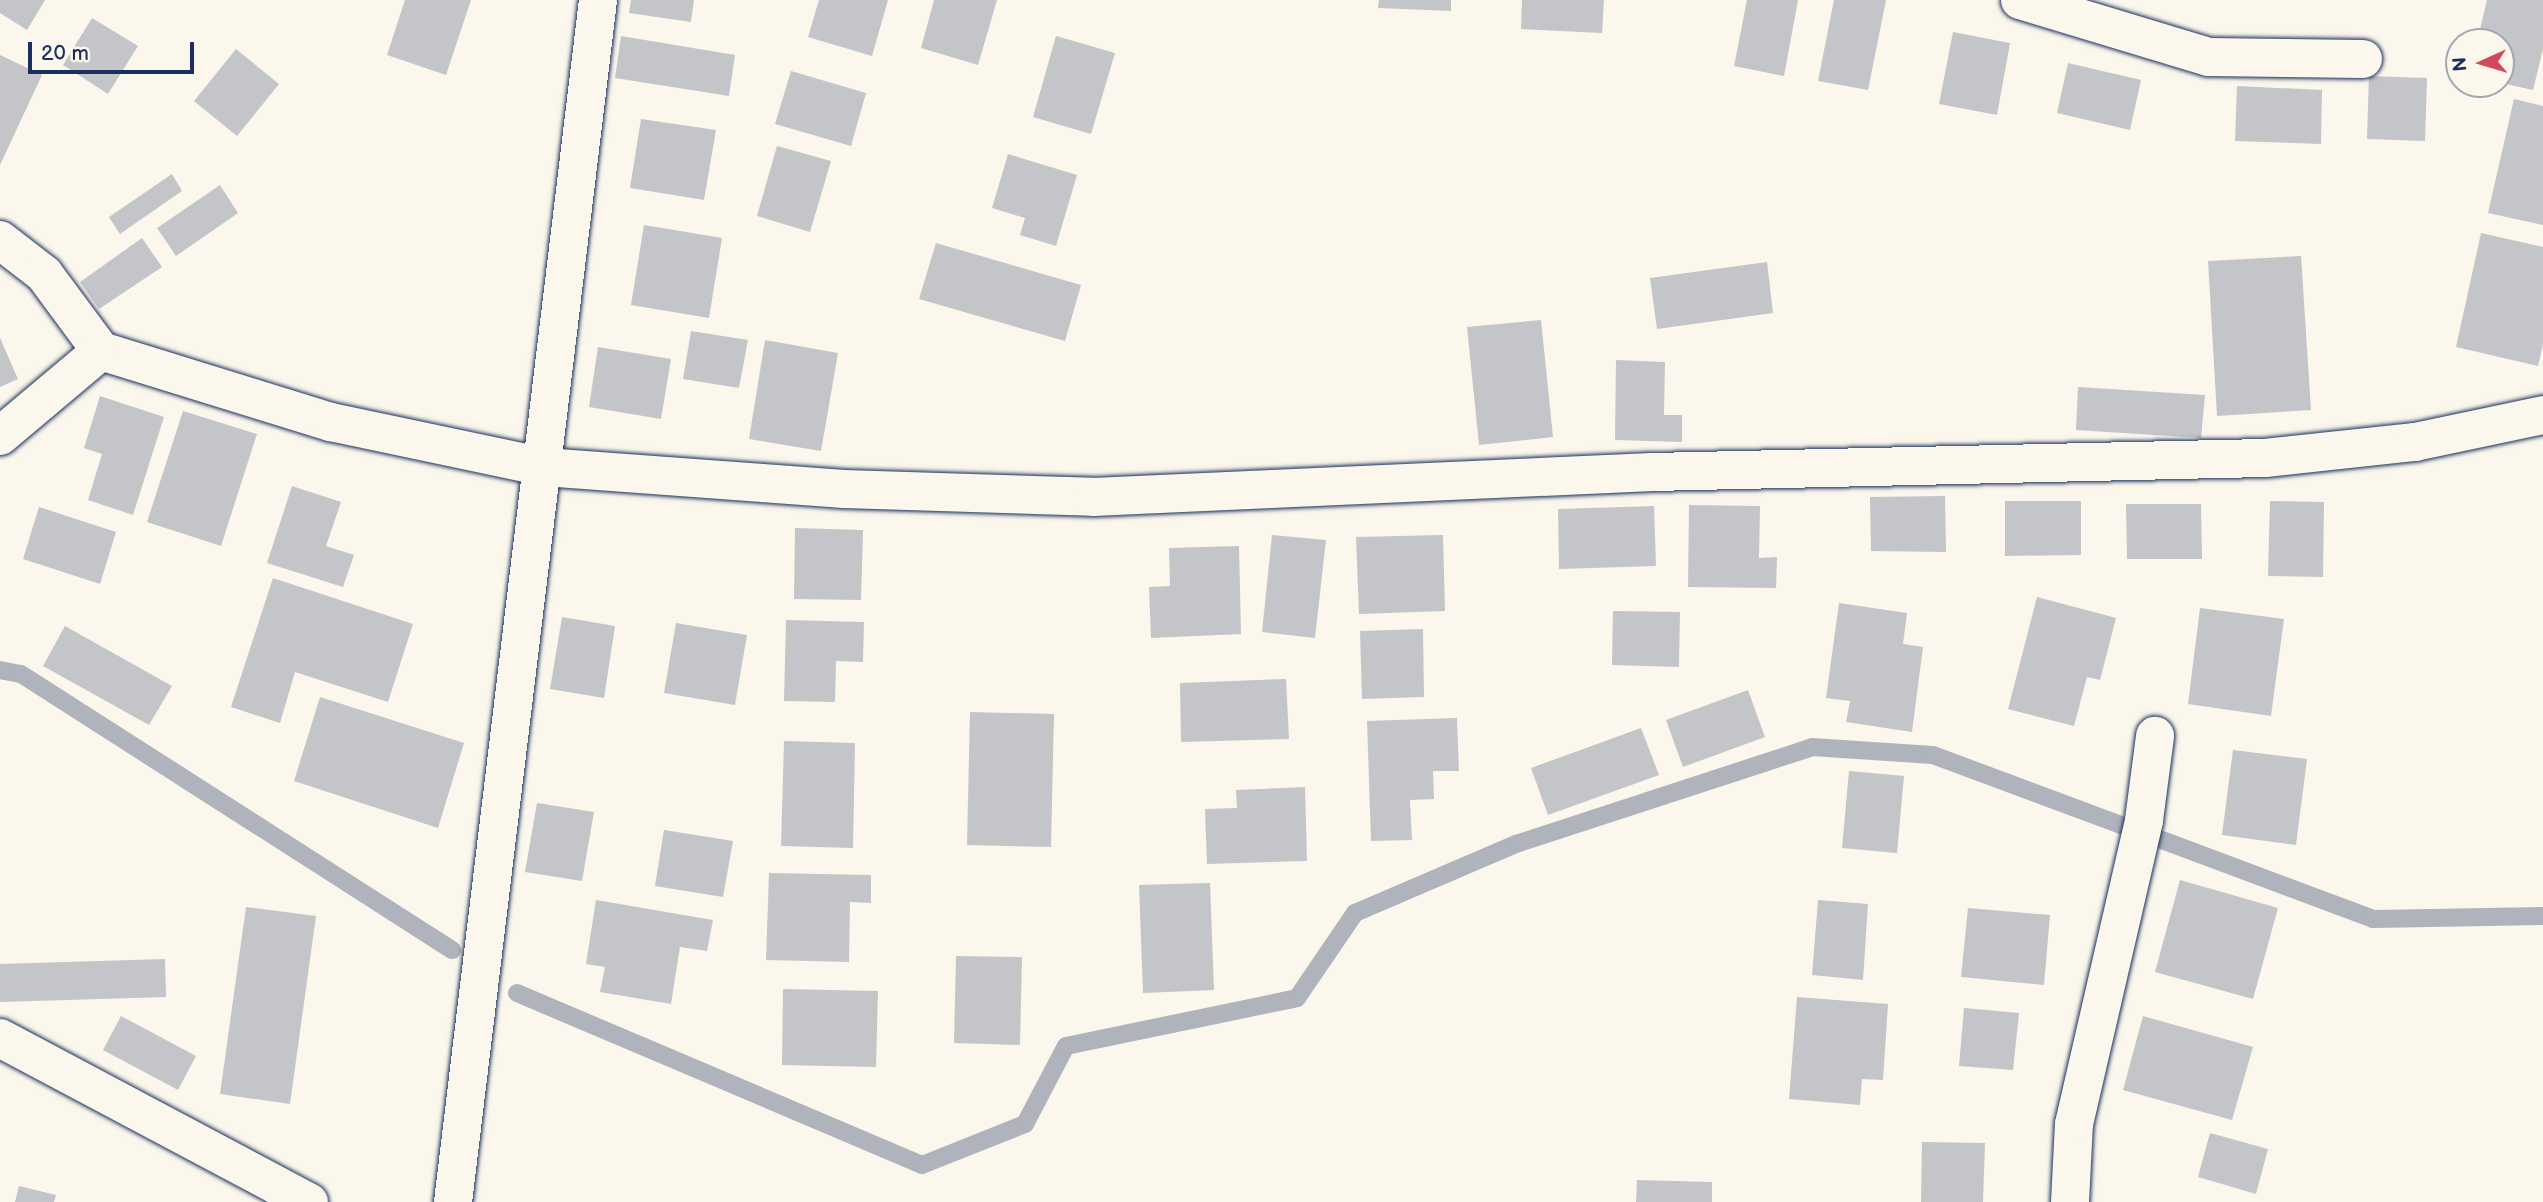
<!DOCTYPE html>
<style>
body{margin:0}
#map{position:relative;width:2543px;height:1202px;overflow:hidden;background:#fbf7ec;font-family:"Balsamiq Sans",sans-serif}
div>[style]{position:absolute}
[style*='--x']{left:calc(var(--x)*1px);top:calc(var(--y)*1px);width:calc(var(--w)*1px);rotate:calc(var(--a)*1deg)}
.stream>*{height:18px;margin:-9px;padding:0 9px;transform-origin:9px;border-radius:9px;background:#afb3bb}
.building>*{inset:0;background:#c3c5c9}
.roads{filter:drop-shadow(0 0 2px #1b2f5e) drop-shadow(0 0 2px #1b2f5e)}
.minor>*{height:38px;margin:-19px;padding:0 19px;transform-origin:19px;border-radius:19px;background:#fbf7ec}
span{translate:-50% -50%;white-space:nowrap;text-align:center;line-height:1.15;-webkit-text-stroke:7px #fbf7ec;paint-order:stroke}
.north{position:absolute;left:2445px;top:28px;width:70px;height:70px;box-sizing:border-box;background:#fbf7ec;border:2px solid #a1a7b3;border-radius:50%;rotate:266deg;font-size:19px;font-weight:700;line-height:28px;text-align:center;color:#1b2f5e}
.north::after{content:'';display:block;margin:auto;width:24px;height:32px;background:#d1495b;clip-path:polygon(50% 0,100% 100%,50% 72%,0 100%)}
.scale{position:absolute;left:28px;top:42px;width:166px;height:32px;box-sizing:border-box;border:4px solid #1b2f5e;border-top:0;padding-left:9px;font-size:21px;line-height:24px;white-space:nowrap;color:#1b2f5e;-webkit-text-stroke:5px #fbf7ec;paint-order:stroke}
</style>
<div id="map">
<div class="stream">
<i style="--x:0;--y:670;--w:21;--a:11"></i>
<i style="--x:21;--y:674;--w:512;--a:32.63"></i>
<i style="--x:2162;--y:840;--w:225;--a:20.5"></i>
<i style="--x:2373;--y:919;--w:170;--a:-1"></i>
<i style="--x:517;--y:993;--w:440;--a:23"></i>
<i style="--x:922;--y:1165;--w:111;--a:-21.7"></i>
<i style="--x:1025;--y:1124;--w:88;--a:-62.3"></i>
<i style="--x:1066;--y:1046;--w:236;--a:-11.7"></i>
<i style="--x:1297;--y:998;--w:103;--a:-55.7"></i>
<i style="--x:1355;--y:913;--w:175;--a:-23.2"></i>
<i style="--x:1516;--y:844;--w:311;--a:-18.1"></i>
<i style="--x:1812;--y:747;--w:121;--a:3.8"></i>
<i style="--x:1933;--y:755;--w:201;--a:20.4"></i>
</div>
<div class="building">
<i style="clip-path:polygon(0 0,45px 0,27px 30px,0 13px)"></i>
<i style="clip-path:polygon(405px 0,471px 0,446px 75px,387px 55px)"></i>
<i style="clip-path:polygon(631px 0,694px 0,691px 22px,629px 13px)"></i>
<i style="clip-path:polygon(819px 0,888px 0,872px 56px,808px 37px)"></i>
<i style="clip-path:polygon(934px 0,997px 0,978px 65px,921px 48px)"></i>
<i style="clip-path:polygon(1379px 0,1451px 0,1451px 11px,1378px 8px)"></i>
<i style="clip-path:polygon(1522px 0,1604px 0,1602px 33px,1521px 29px)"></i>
<i style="clip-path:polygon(1747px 0,1798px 0,1784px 76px,1734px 66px)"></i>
<i style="clip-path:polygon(1834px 0,1886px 0,1868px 90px,1818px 81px)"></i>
<i style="clip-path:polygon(2487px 0,2543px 0,2543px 49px,2533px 90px,2501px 83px,2501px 42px,2477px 42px)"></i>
<i style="clip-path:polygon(92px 18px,138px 46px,108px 94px,63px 65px)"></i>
<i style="clip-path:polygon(1953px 32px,2010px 43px,1997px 115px,1939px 104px)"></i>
<i style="clip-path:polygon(621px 36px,735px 55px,729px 96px,615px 78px)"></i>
<i style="clip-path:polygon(1056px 36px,1115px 53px,1091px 134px,1033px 117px)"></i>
<i style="clip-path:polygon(236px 49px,279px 84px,237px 136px,194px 101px)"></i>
<i style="clip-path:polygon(0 55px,42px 75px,0 165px)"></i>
<i style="clip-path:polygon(2068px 63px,2141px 80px,2130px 130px,2057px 113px)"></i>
<i style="clip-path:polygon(791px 71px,866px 93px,851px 146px,775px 124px)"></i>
<i style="clip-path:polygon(2369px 76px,2427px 78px,2425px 141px,2367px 139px)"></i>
<i style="clip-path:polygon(2237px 86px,2322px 90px,2321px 144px,2235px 141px)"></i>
<i style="clip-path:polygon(2514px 99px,2543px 106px,2543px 225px,2488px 213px)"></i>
<i style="clip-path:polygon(641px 119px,716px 130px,704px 200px,630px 188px)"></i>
<i style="clip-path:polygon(777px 146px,831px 161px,810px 232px,757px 216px)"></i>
<i style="clip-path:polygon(1008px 154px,1077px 175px,1056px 246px,1020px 235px,1025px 218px,992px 208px)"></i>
<i style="clip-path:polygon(172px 174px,182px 191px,120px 234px,109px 217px)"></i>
<i style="clip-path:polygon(220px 185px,238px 213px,176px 256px,157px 228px)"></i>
<i style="clip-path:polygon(644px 225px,722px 238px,709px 318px,631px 305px)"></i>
<i style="clip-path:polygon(2481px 233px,2543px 247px,2543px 344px,2538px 366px,2456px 347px)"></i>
<i style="clip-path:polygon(142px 238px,162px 267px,99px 309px,80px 282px)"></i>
<i style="clip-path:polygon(936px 243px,1081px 285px,1065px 341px,919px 299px)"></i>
<i style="clip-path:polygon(2301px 256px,2311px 410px,2217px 416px,2208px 261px)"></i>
<i style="clip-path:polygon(1767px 262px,1773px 313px,1657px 329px,1650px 278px)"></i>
<i style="clip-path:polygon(1541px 320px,1553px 437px,1479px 445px,1467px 327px)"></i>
<i style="clip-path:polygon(691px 331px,748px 340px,739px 388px,683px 379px)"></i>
<i style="clip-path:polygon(0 338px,18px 379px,0 387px)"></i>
<i style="clip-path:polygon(765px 340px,838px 353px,821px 451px,749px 439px)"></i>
<i style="clip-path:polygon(598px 347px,671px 359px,661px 419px,589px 407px)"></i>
<i style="clip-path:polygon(1616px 360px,1665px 362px,1664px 415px,1682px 415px,1682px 442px,1615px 440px)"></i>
<i style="clip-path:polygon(2078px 387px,2205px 395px,2201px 438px,2076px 430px)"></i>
<i style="clip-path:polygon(100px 396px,164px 417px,133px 515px,88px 500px,102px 454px,84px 448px)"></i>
<i style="clip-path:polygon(183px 411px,257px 434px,221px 546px,147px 522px)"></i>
<i style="clip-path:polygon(292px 486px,341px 502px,326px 546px,354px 555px,343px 587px,267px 563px)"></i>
<i style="clip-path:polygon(1945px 496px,1946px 552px,1871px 551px,1870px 497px)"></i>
<i style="clip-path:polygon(2005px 501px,2081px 501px,2081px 555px,2005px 556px)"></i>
<i style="clip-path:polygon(2270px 501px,2324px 502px,2323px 577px,2268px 576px)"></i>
<i style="clip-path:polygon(2126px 504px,2201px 504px,2202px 559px,2127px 559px)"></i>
<i style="clip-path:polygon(1689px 505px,1760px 506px,1759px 558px,1777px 557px,1776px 588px,1688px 587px)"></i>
<i style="clip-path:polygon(1654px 506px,1656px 566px,1559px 569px,1558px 509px)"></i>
<i style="clip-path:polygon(39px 507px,116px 532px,100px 584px,23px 559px)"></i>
<i style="clip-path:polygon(795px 528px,863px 530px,861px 600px,794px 599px)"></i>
<i style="clip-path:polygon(1272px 535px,1326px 540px,1315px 638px,1262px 632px)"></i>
<i style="clip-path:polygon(1443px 535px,1445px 611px,1359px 614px,1356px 537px)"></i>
<i style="clip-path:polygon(1239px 546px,1241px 634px,1151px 638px,1149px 587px,1170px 586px,1169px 548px)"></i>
<i style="clip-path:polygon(273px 578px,413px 624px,388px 702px,295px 672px,280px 723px,231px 707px)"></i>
<i style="clip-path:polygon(2037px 597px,2116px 618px,2100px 680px,2087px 677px,2074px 726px,2008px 709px)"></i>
<i style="clip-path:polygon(1839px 603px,1907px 613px,1903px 644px,1923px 647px,1912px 732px,1846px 722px,1850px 701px,1826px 698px)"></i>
<i style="clip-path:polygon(2200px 608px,2284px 619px,2271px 716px,2188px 704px)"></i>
<i style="clip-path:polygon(1613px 611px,1680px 612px,1679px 667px,1612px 665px)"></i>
<i style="clip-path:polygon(562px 617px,615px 626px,604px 698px,550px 689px)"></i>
<i style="clip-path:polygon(786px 620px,864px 622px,863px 662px,836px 661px,835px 702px,784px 701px)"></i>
<i style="clip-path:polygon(676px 623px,747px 635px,735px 705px,664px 693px)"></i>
<i style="clip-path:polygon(65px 626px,172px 686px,149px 725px,43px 666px)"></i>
<i style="clip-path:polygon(1423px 629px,1424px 697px,1362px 699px,1360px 631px)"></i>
<i style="clip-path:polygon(1286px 679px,1289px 739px,1181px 742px,1180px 683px)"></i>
<i style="clip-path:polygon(1748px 690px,1765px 737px,1683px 767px,1666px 720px)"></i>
<i style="clip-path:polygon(320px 697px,464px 743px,438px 828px,294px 781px)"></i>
<i style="clip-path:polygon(970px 712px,1054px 714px,1051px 847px,967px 845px)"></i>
<i style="clip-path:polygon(1457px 718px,1459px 771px,1433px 771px,1434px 799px,1410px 800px,1412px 840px,1371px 841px,1367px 721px)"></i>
<i style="clip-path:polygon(1641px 728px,1659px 775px,1548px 815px,1531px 768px)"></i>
<i style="clip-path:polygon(784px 741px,855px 743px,853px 848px,781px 846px)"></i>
<i style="clip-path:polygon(2233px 750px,2307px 759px,2296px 845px,2222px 835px)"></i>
<i style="clip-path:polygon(1849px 771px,1904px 776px,1897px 853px,1842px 848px)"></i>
<i style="clip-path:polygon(1305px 787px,1307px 861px,1207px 864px,1205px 809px,1237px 808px,1236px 790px)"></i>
<i style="clip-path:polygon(537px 803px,594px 812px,582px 881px,525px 872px)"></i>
<i style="clip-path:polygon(664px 830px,733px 841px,723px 897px,655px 886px)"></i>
<i style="clip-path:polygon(769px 873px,871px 875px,871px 903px,850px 902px,849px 962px,766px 960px)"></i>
<i style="clip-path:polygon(2180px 880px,2278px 908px,2253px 999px,2155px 972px)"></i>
<i style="clip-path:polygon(1210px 883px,1214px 990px,1143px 993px,1139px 885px)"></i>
<i style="clip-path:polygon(596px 900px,713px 920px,707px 951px,680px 947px,671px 1004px,600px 992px,605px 967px,586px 964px)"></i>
<i style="clip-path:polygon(1818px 900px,1868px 904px,1863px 980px,1812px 975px)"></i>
<i style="clip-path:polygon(246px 907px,316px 916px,290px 1104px,220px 1094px)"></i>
<i style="clip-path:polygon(1968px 908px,2050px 915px,2044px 985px,1961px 977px)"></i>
<i style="clip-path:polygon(956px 956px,1022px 957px,1020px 1045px,954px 1043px)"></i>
<i style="clip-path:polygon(165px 959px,166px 997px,0 1002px,0 964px)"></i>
<i style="clip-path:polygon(783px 989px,878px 991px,876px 1067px,782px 1065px)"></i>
<i style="clip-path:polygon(1797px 997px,1888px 1004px,1883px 1080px,1862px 1079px,1860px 1105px,1789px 1099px)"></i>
<i style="clip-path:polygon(1964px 1008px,2019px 1013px,2013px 1070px,1959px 1066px)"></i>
<i style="clip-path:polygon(121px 1016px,196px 1056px,178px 1090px,103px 1050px)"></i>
<i style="clip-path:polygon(2143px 1016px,2253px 1047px,2232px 1120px,2123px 1090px)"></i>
<i style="clip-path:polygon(2210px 1133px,2268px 1149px,2256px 1194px,2198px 1177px)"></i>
<i style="clip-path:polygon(1922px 1142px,1985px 1143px,1983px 1202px,1921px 1202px)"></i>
<i style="clip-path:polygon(1637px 1180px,1712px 1182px,1712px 1202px,1636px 1202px)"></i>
<i style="clip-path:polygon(19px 1186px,56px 1195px,54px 1202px,15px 1202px)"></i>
</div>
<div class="roads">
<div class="minor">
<i style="--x:2020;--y:0;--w:197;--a:16.8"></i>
<i style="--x:2209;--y:57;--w:154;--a:0.7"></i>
<i style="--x:0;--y:240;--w:56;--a:37.7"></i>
<i style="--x:44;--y:274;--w:96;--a:53.5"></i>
<i style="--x:101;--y:351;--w:241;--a:17.2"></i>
<i style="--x:331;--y:422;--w:218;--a:11.9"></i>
<i style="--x:544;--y:467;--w:301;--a:4.2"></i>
<i style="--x:844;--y:489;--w:249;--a:1.8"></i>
<i style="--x:1093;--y:497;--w:560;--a:-2.56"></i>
<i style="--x:1652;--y:472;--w:613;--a:-1.31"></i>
<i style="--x:2265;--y:458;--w:151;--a:-6.1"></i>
<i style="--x:2415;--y:442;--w:131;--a:-11.9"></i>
<i style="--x:0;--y:436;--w:132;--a:-40.1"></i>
<i style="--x:0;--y:1038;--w:350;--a:28"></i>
<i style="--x:453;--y:1202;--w:1211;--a:-83.12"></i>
<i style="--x:2070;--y:1202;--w:78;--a:-87.1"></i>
<i style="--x:2074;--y:1124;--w:312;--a:-77"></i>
<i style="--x:2144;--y:820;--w:85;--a:-82.5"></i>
</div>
</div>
<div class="north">N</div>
<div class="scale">20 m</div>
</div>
